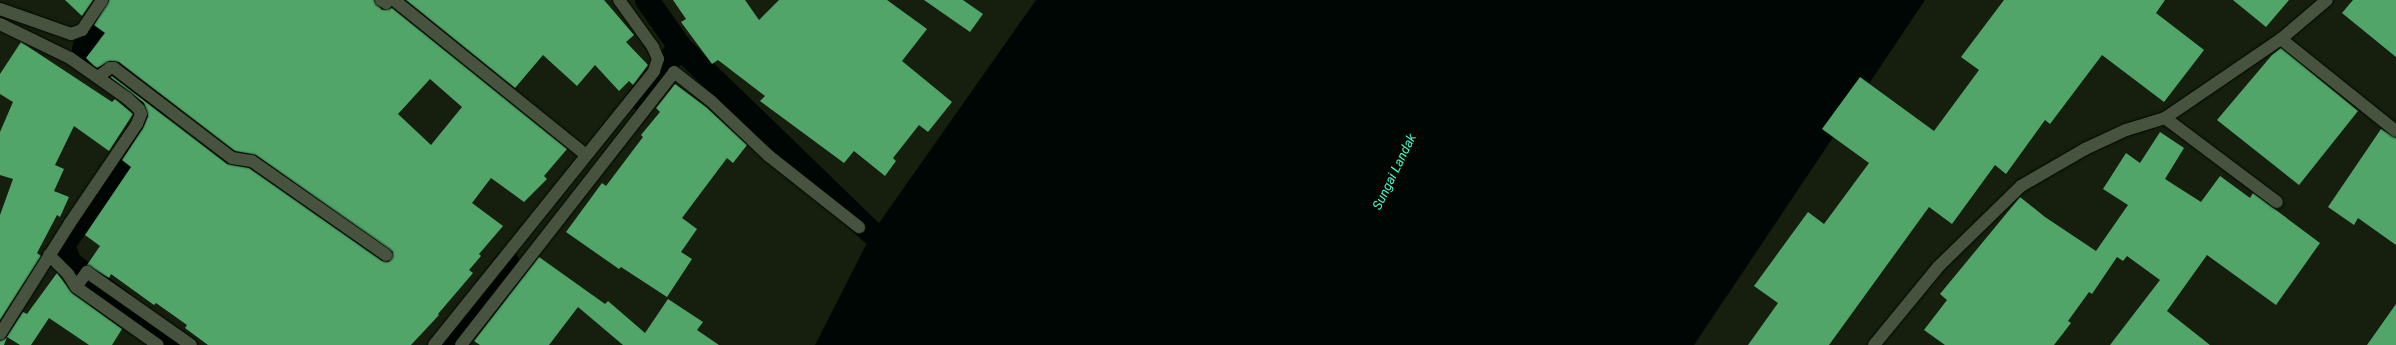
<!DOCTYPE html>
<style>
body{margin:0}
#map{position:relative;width:2396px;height:345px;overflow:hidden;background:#161f0d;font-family:Roboto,sans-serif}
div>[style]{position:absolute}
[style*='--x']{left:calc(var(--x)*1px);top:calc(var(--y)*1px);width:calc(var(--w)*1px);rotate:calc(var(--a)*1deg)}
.water>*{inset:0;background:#000603}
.canal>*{height:24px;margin:-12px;padding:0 12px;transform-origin:12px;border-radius:12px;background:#000603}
.building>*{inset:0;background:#51a569}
.roads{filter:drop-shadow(0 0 1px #030900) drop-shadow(0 0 1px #030900)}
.minor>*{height:12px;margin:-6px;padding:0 6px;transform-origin:6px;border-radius:6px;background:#48533f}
span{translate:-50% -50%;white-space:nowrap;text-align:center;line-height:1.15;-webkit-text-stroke:4px #050803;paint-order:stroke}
.water-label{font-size:13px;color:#4cf8cb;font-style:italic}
</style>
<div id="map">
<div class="water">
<i style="clip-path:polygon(1036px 0,1925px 0,1694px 345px,815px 345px,872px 233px)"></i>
</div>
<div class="canal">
<i style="--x:113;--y:0;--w:42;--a:126.3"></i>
<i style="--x:88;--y:34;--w:16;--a:104"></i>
<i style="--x:84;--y:50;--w:94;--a:39.4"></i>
<i style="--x:157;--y:110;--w:165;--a:124.8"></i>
<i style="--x:63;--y:245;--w:19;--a:69"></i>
<i style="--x:70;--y:263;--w:135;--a:37.5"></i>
<i style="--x:647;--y:0;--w:57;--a:54.9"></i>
<i style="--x:680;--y:47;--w:267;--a:44.1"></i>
<i style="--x:639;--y:98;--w:65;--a:-51.2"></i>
<i style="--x:445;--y:345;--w:104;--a:-53.2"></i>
</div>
<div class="building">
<i style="clip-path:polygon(65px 0,93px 0,82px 16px)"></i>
<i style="clip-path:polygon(evenodd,109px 0,374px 0,382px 10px,392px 8px,567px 149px,544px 176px,547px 179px,524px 202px,491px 178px,472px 203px,503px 226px,479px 254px,481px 256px,469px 270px,473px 273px,438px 314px,439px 315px,411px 345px,208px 345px,185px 328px,187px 325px,156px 303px,154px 305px,111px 274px,109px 278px,87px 265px,100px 246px,85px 235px,131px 167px,122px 160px,143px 128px,148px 116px,144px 103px,110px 77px,112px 76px,227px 164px,249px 168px,382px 261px,389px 262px,393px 252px,256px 155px,235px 151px,119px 62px,110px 61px,97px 68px,94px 66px,86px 58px,105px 33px,94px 25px,109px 0,430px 79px,462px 107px,431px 145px,398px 114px,430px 79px)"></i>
<i style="clip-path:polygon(406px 0,604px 0,634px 35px,626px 42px,648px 65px,633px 85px,629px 81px,619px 91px,595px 65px,577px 86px,543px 55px,515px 88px)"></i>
<i style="clip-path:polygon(673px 0,745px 0,759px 20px,779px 0,887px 0,927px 29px,902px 61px,952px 102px,928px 132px,919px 125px,893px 158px,896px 161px,885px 176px,854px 151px,844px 163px,760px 101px,765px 96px,718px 60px,712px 64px,681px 22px,686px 19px)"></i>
<i style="clip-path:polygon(924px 0,963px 0,983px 14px,970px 32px)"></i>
<i style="clip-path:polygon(2004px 0,2165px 0,2156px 13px,2204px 50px,2164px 102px,2102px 55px,2050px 124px,2045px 120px,2006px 174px,1995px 165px,1952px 224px,1929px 207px,1829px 345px,1748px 345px,1778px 303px,1754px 286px,1808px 212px,1824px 224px,1869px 163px,1822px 129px,1860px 77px,1934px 131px,1979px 70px,1961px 57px)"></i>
<i style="clip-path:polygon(2233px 0,2289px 0,2266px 27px)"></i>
<i style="clip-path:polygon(2353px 0,2396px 0,2396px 57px,2342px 13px)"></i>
<i style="clip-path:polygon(21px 42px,112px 102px,115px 99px,133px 114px,109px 151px,74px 126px,55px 165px,64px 169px,54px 191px,69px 197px,60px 217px,57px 215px,37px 253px,41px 256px,0 320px,0 215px,13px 179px,0 175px,0 132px,13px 102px,0 94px,0 74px)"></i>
<i style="clip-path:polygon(2281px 48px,2358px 111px,2299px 185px,2217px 120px,2272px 55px)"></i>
<i style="clip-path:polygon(675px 84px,706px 107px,747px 145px,733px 163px,727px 158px,682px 218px,697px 229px,681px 252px,692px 259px,667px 297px,621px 267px,619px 269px,566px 232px,602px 183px,606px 186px,643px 137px,641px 135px,660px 112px,656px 108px)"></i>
<i style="clip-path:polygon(2381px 129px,2396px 138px,2396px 245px,2358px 218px,2354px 225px,2328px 207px)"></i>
<i style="clip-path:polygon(2160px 132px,2184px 148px,2165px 179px,2201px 202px,2220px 176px,2250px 198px,2253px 193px,2320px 243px,2276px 305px,2207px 255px,2167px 311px,2210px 345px,2110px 345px,2160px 280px,2127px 256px,2123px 261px,2117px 257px,2092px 294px,2089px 292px,2068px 321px,2071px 323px,2054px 345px,1945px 345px,1924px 330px,1947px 300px,1940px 294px,2020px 197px,2045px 217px,2096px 251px,2128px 205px,2103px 189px,2126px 153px,2140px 163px)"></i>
<i style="clip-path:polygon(539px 257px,605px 304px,608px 301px,645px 333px,668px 299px,703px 322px,697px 330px,719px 345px,623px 345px,578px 307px,549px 345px,480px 345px,474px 341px)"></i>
<i style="clip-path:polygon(57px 273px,72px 293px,122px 329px,112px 345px,89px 345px,49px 318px,31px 345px,20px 345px,7px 337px,4px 345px,0 345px,0 341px,6px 338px,23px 312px,27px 314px)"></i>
<i style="clip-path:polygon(2396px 304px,2396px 345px,2367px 345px)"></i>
</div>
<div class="roads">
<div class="minor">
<i style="--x:381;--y:0;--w:6;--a:31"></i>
<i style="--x:386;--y:3;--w:4;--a:-56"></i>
<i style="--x:394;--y:0;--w:247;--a:38.9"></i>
<i style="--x:0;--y:9;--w:75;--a:19.4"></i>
<i style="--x:71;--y:34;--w:12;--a:-20"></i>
<i style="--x:82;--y:30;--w:36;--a:-56"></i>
<i style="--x:0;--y:24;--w:78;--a:25.9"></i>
<i style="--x:70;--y:58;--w:70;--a:35.1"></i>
<i style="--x:127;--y:98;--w:16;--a:43"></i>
<i style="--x:139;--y:109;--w:5;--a:68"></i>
<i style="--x:141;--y:114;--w:11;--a:112"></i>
<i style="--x:137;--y:124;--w:120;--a:124.1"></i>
<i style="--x:70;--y:223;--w:131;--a:122.2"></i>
<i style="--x:2281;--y:39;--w:147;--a:38.7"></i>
<i style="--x:98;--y:77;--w:15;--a:-37"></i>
<i style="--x:110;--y:68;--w:4;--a:0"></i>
<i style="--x:114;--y:68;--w:148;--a:37.3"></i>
<i style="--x:232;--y:158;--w:20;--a:9"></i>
<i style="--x:252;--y:161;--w:164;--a:35"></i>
<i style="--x:2165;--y:118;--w:140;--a:36.9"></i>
<i style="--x:49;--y:255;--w:27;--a:45"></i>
<i style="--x:68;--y:274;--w:15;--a:58"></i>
<i style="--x:76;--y:287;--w:100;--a:35.3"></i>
<i style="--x:76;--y:287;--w:19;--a:-54"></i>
<i style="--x:87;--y:272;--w:127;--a:35.1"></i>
<i style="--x:434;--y:345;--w:351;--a:-51.2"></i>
<i style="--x:654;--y:71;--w:13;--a:-72"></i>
<i style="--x:658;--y:59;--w:13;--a:-113"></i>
<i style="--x:653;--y:47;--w:58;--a:-125.9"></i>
<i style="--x:461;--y:345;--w:346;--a:-52"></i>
<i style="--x:674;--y:72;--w:47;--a:38.1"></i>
<i style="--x:711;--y:101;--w:80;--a:43.5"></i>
<i style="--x:769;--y:156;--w:115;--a:38.3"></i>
<i style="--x:1874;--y:345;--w:101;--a:-50.6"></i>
<i style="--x:1938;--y:267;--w:116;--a:-44.3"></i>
<i style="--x:2021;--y:186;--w:74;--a:-30"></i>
<i style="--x:2085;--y:149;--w:45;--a:-24.9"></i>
<i style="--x:2126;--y:130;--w:41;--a:-17.1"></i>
<i style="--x:2165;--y:118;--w:140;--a:-34.3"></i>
<i style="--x:2281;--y:39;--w:60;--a:-40.3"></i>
</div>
</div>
<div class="water-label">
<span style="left:1395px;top:172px;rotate:-64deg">Sungai Landak</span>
</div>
</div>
